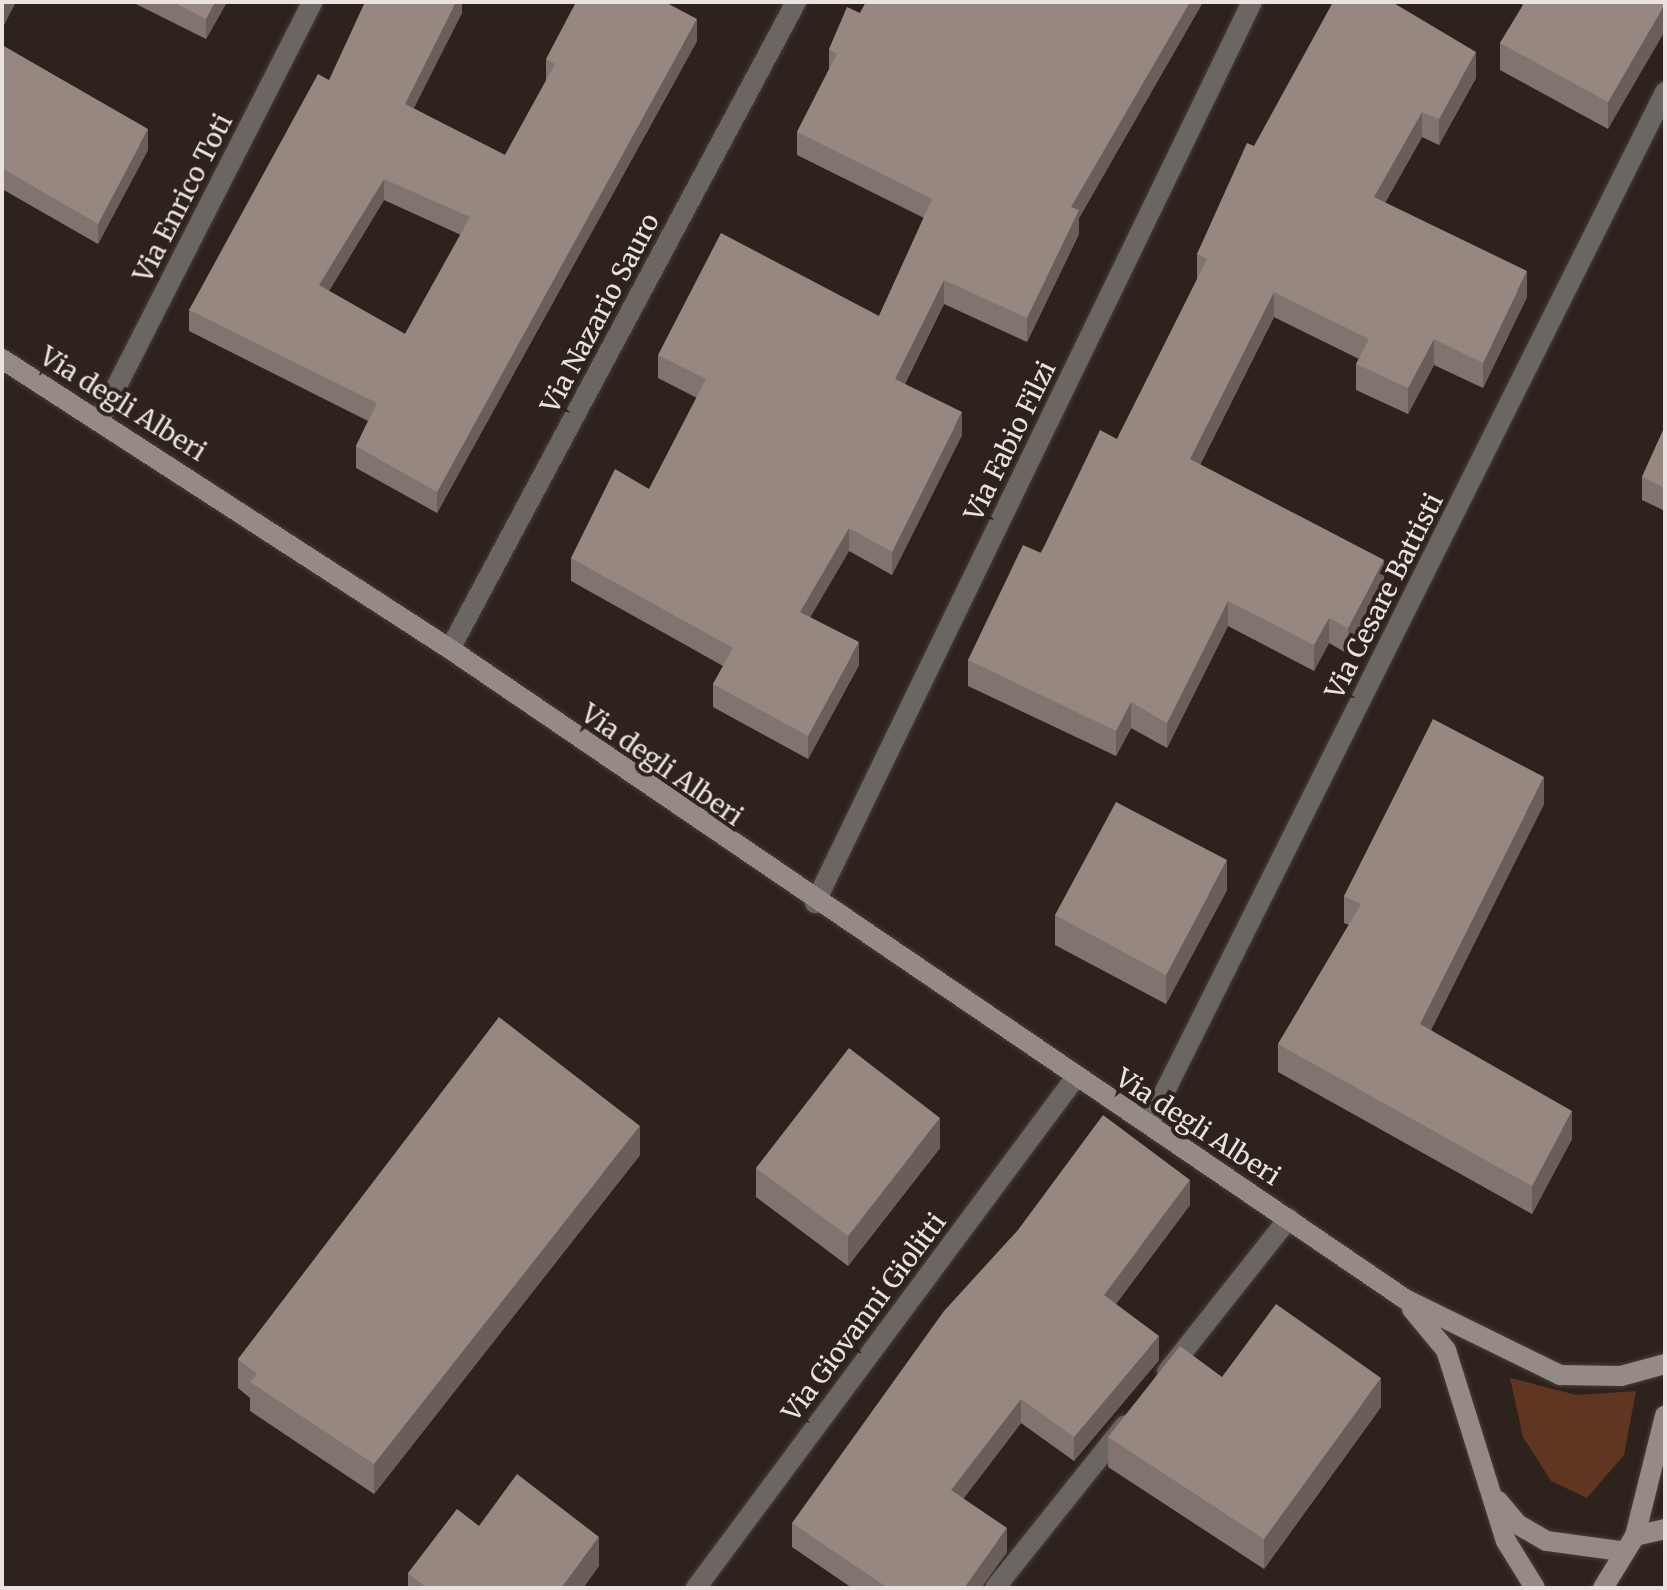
<!DOCTYPE html>
<style>
body{margin:0}
#map{position:relative;width:1667px;height:1590px;overflow:hidden;background:#2e221d;font-family:Merriweather,serif}
div>[style]{position:absolute}
[style*='--x']{left:calc(var(--x)*1px);top:calc(var(--y)*1px);width:calc(var(--w)*1px);rotate:calc(var(--a)*1deg)}
.green>*{inset:0;background:#603522}
.roads{filter:drop-shadow(0 0 2px #483d38) drop-shadow(0 0 2px #483d38)}
.street>*{height:20px;margin:-10px;padding:0 10px;transform-origin:10px;border-radius:10px;background:#6c6663}
.secondary>*{height:20px;margin:-10px;padding:0 10px;transform-origin:10px;border-radius:10px;background:#958a86}
.wall>*{inset:0;background:#81746e}
.shaded-wall>*{inset:0;background:#695e5a}
.building>*{inset:0;background:#968780}
span{translate:-50% -50%;white-space:nowrap;text-align:center;line-height:1.15;-webkit-text-stroke:8px #2e221d;paint-order:stroke}
.street-label{font-size:26px;color:#eae2de}
.frame{position:absolute;inset:0;border:4px solid #eae2de;pointer-events:none}
</style>
<div id="map">
<div class="green">
<i style="clip-path:polygon(1510px 1378px,1577px 1395px,1636px 1391px,1624px 1455px,1587px 1498px,1551px 1481px,1523px 1437px)"></i>
</div>
<div class="roads">
<div class="street">
<i style="--x:101;--y:417;--w:466;--a:-63"></i>
<i style="--x:450;--y:649;--w:734;--a:-61.86"></i>
<i style="--x:815;--y:903;--w:1001;--a:-64.13"></i>
<i style="--x:1149;--y:1123;--w:1153;--a:-63.41"></i>
<i style="--x:1167;--y:1372;--w:196;--a:-51.6"></i>
<i style="--x:696;--y:1588;--w:635;--a:-53.38"></i>
<i style="--x:995;--y:1588;--w:208;--a:-51.4"></i>
</div>
<div class="secondary">
<i style="--x:2;--y:359;--w:534;--a:32.92"></i>
<i style="--x:450;--y:649;--w:1155;--a:34.24"></i>
<i style="--x:1405;--y:1299;--w:173;--a:26.1"></i>
<i style="--x:1560;--y:1375;--w:61;--a:0.9"></i>
<i style="--x:1621;--y:1376;--w:46;--a:-15.3"></i>
<i style="--x:1412;--y:1309;--w:53;--a:50.3"></i>
<i style="--x:1446;--y:1350;--w:200;--a:72.6"></i>
<i style="--x:1506;--y:1541;--w:55;--a:58.3"></i>
<i style="--x:1498;--y:1501;--w:30;--a:50"></i>
<i style="--x:1517;--y:1524;--w:34;--a:30"></i>
<i style="--x:1547;--y:1541;--w:74;--a:7.8"></i>
<i style="--x:1635;--y:1536;--w:124;--a:-76"></i>
<i style="--x:1603;--y:1588;--w:61;--a:-58.4"></i>
<i style="--x:1635;--y:1536;--w:31;--a:-13"></i>
</div>
</div>
<div class="wall">
<i style="clip-path:polygon(132px 2px,227px 2px,206px 39px)"></i>
<i style="clip-path:polygon(evenodd,462px 2px,462px 13px,413px 108px,505px 155px,546px 81px,546px 59px,697px 41px,437px 513px,356px 468px,356px 446px,368px 421px,189px 331px,189px 310px,329px 80px,462px 2px,384px 200px,461px 235px,405px 334px,329px 291px,384px 200px)"></i>
<i style="clip-path:polygon(866px 2px,1203px 2px,1079px 218px,1079px 234px,1027px 342px,944px 304px,905px 384px,962px 435px,892px 575px,849px 551px,810px 617px,859px 665px,808px 759px,713px 707px,713px 684px,723px 666px,571px 581px,571px 558px,649px 489px,697px 398px,658px 378px,658px 355px,879px 316px,924px 218px,797px 155px,797px 132px,829px 69px,829px 49px,860px 13px)"></i>
<i style="clip-path:polygon(1518px 2px,1665px 2px,1608px 129px,1500px 70px,1500px 43px,1523px 5px)"></i>
<i style="clip-path:polygon(2px 45px,148px 150px,98px 244px,2px 189px)"></i>
<i style="clip-path:polygon(1476px 78px,1439px 145px,1422px 137px,1385px 203px,1527px 297px,1483px 388px,1434px 365px,1408px 414px,1356px 390px,1356px 364px,1359px 359px,1274px 317px,1200px 465px,1384px 585px,1348px 654px,1329px 643px,1314px 671px,1228px 626px,1167px 748px,1131px 728px,1116px 756px,968px 686px,968px 660px,1117px 439px,1197px 280px,1197px 254px,1254px 146px)"></i>
<i style="clip-path:polygon(1665px 426px,1665px 511px,1642px 500px,1642px 477px)"></i>
<i style="clip-path:polygon(1544px 804px,1431px 1030px,1572px 1139px,1532px 1214px,1278px 1072px,1278px 1044px,1349px 925px,1344px 923px,1344px 896px)"></i>
<i style="clip-path:polygon(1227px 890px,1166px 1004px,1055px 945px,1055px 915px)"></i>
<i style="clip-path:polygon(940px 1148px,848px 1266px,756px 1197px,756px 1168px)"></i>
<i style="clip-path:polygon(640px 1155px,374px 1494px,250px 1411px,250px 1398px,238px 1388px,238px 1359px)"></i>
<i style="clip-path:polygon(1190px 1205px,1116px 1304px,1159px 1360px,1074px 1461px,1021px 1423px,963px 1499px,1007px 1552px,981px 1588px,852px 1588px,792px 1547px,792px 1523px)"></i>
<i style="clip-path:polygon(1222px 1377px,1381px 1407px,1264px 1569px,1108px 1467px,1108px 1437px)"></i>
<i style="clip-path:polygon(479px 1526px,599px 1566px,583px 1588px,408px 1588px,408px 1573px)"></i>
</div>
<div class="shaded-wall">
<i style="clip-path:polygon(5px 2px,16px 2px,2px 29px,2px 9px)"></i>
<i style="clip-path:polygon(215px 2px,227px 2px,206px 39px,206px 19px)"></i>
<i style="clip-path:polygon(456px 2px,462px 2px,462px 13px,405px 126px,405px 104px)"></i>
<i style="clip-path:polygon(1190px 2px,1203px 2px,1079px 218px,1079px 234px,1027px 342px,1027px 318px,1071px 207px)"></i>
<i style="clip-path:polygon(1665px 4px,1665px 31px,1608px 129px,1608px 102px)"></i>
<i style="clip-path:polygon(697px 19px,697px 41px,437px 513px,437px 492px)"></i>
<i style="clip-path:polygon(1476px 52px,1476px 78px,1439px 145px,1439px 119px)"></i>
<i style="clip-path:polygon(1422px 112px,1422px 137px,1374px 222px,1374px 197px)"></i>
<i style="clip-path:polygon(148px 129px,148px 150px,98px 244px,98px 224px)"></i>
<i style="clip-path:polygon(384px 179px,384px 200px,319px 307px,319px 285px)"></i>
<i style="clip-path:polygon(1527px 271px,1527px 297px,1483px 388px,1483px 363px)"></i>
<i style="clip-path:polygon(944px 280px,944px 304px,895px 403px,895px 379px)"></i>
<i style="clip-path:polygon(1274px 292px,1274px 317px,1190px 485px,1190px 459px)"></i>
<i style="clip-path:polygon(1434px 339px,1434px 365px,1408px 414px,1408px 388px)"></i>
<i style="clip-path:polygon(962px 412px,962px 435px,892px 575px,892px 552px)"></i>
<i style="clip-path:polygon(849px 528px,849px 551px,800px 635px,800px 612px)"></i>
<i style="clip-path:polygon(1384px 560px,1384px 585px,1348px 654px,1348px 628px)"></i>
<i style="clip-path:polygon(1228px 601px,1228px 626px,1167px 748px,1167px 723px)"></i>
<i style="clip-path:polygon(1329px 618px,1329px 643px,1314px 671px,1314px 645px)"></i>
<i style="clip-path:polygon(859px 642px,859px 665px,808px 759px,808px 736px)"></i>
<i style="clip-path:polygon(1131px 702px,1131px 728px,1116px 756px,1116px 731px)"></i>
<i style="clip-path:polygon(1544px 777px,1544px 804px,1420px 1051px,1420px 1024px)"></i>
<i style="clip-path:polygon(1227px 860px,1227px 890px,1166px 1004px,1166px 975px)"></i>
<i style="clip-path:polygon(1572px 1111px,1572px 1139px,1532px 1214px,1532px 1186px)"></i>
<i style="clip-path:polygon(940px 1118px,940px 1148px,848px 1266px,848px 1236px)"></i>
<i style="clip-path:polygon(640px 1126px,640px 1155px,374px 1494px,374px 1464px)"></i>
<i style="clip-path:polygon(1190px 1180px,1190px 1205px,1104px 1319px,1104px 1295px)"></i>
<i style="clip-path:polygon(1159px 1336px,1159px 1360px,1074px 1461px,1074px 1437px)"></i>
<i style="clip-path:polygon(1381px 1378px,1381px 1407px,1264px 1569px,1264px 1539px)"></i>
<i style="clip-path:polygon(1021px 1399px,1021px 1423px,951px 1515px,951px 1490px)"></i>
<i style="clip-path:polygon(1007px 1528px,1007px 1552px,981px 1588px,964px 1588px)"></i>
<i style="clip-path:polygon(599px 1537px,599px 1566px,583px 1588px,561px 1588px)"></i>
</div>
<div class="building">
<i style="clip-path:polygon(173px 2px,215px 2px,206px 19px)"></i>
<i style="clip-path:polygon(evenodd,365px 2px,456px 2px,405px 104px,505px 155px,555px 64px,546px 59px,576px 2px,665px 2px,697px 19px,437px 492px,356px 446px,377px 403px,189px 310px,318px 74px,329px 80px,365px 2px,384px 179px,470px 217px,405px 334px,319px 285px,384px 179px)"></i>
<i style="clip-path:polygon(866px 2px,1190px 2px,1071px 207px,1079px 210px,1027px 318px,944px 280px,895px 379px,962px 412px,892px 552px,849px 528px,800px 612px,859px 642px,808px 736px,713px 684px,733px 648px,571px 558px,615px 469px,649px 489px,706px 379px,658px 355px,721px 233px,879px 316px,932px 199px,797px 132px,837px 54px,829px 49px,847px 7px,860px 13px)"></i>
<i style="clip-path:polygon(1333px 2px,1392px 2px,1476px 52px,1439px 119px,1422px 112px,1374px 197px,1527px 271px,1483px 363px,1434px 339px,1408px 388px,1356px 364px,1369px 339px,1274px 292px,1190px 459px,1384px 560px,1348px 628px,1329px 618px,1314px 645px,1228px 601px,1167px 723px,1131px 702px,1116px 731px,968px 660px,1023px 545px,1041px 553px,1100px 430px,1117px 439px,1207px 259px,1197px 254px,1247px 143px,1254px 146px)"></i>
<i style="clip-path:polygon(1525px 2px,1665px 2px,1665px 4px,1608px 102px,1500px 43px)"></i>
<i style="clip-path:polygon(2px 45px,148px 129px,98px 224px,2px 168px)"></i>
<i style="clip-path:polygon(1665px 426px,1665px 488px,1642px 477px)"></i>
<i style="clip-path:polygon(1433px 719px,1544px 777px,1420px 1024px,1572px 1111px,1532px 1186px,1278px 1044px,1361px 904px,1344px 896px)"></i>
<i style="clip-path:polygon(1116px 802px,1227px 860px,1166px 975px,1055px 915px)"></i>
<i style="clip-path:polygon(499px 1017px,640px 1126px,374px 1464px,250px 1382px,257px 1374px,238px 1359px)"></i>
<i style="clip-path:polygon(849px 1048px,940px 1118px,848px 1236px,756px 1168px)"></i>
<i style="clip-path:polygon(1103px 1115px,1190px 1180px,1104px 1295px,1159px 1336px,1074px 1437px,1021px 1399px,951px 1490px,1007px 1528px,964px 1588px,888px 1588px,792px 1523px,944px 1311px,1018px 1230px)"></i>
<i style="clip-path:polygon(1276px 1304px,1381px 1378px,1264px 1539px,1108px 1437px,1180px 1346px,1222px 1377px)"></i>
<i style="clip-path:polygon(517px 1474px,599px 1537px,561px 1588px,427px 1588px,408px 1573px,457px 1509px,479px 1526px)"></i>
</div>
<div class="street-label">
<span style="left:183px;top:198px;rotate:-63deg">Via Enrico Toti</span>
<span style="left:600px;top:313px;rotate:-62deg">Via Nazario Sauro</span>
<span style="left:123px;top:404px;rotate:32deg">Via degli Alberi</span>
<span style="left:1010px;top:441px;rotate:-64deg">Via Fabio Filzi</span>
<span style="left:1384px;top:596px;rotate:-63deg">Via Cesare Battisti</span>
<span style="left:662px;top:765px;rotate:35deg">Via degli Alberi</span>
<span style="left:1198px;top:1127px;rotate:33deg">Via degli Alberi</span>
<span style="left:864px;top:1317px;rotate:-53deg">Via Giovanni Giolitti</span>
</div>
<div class="frame"></div>
</div>
